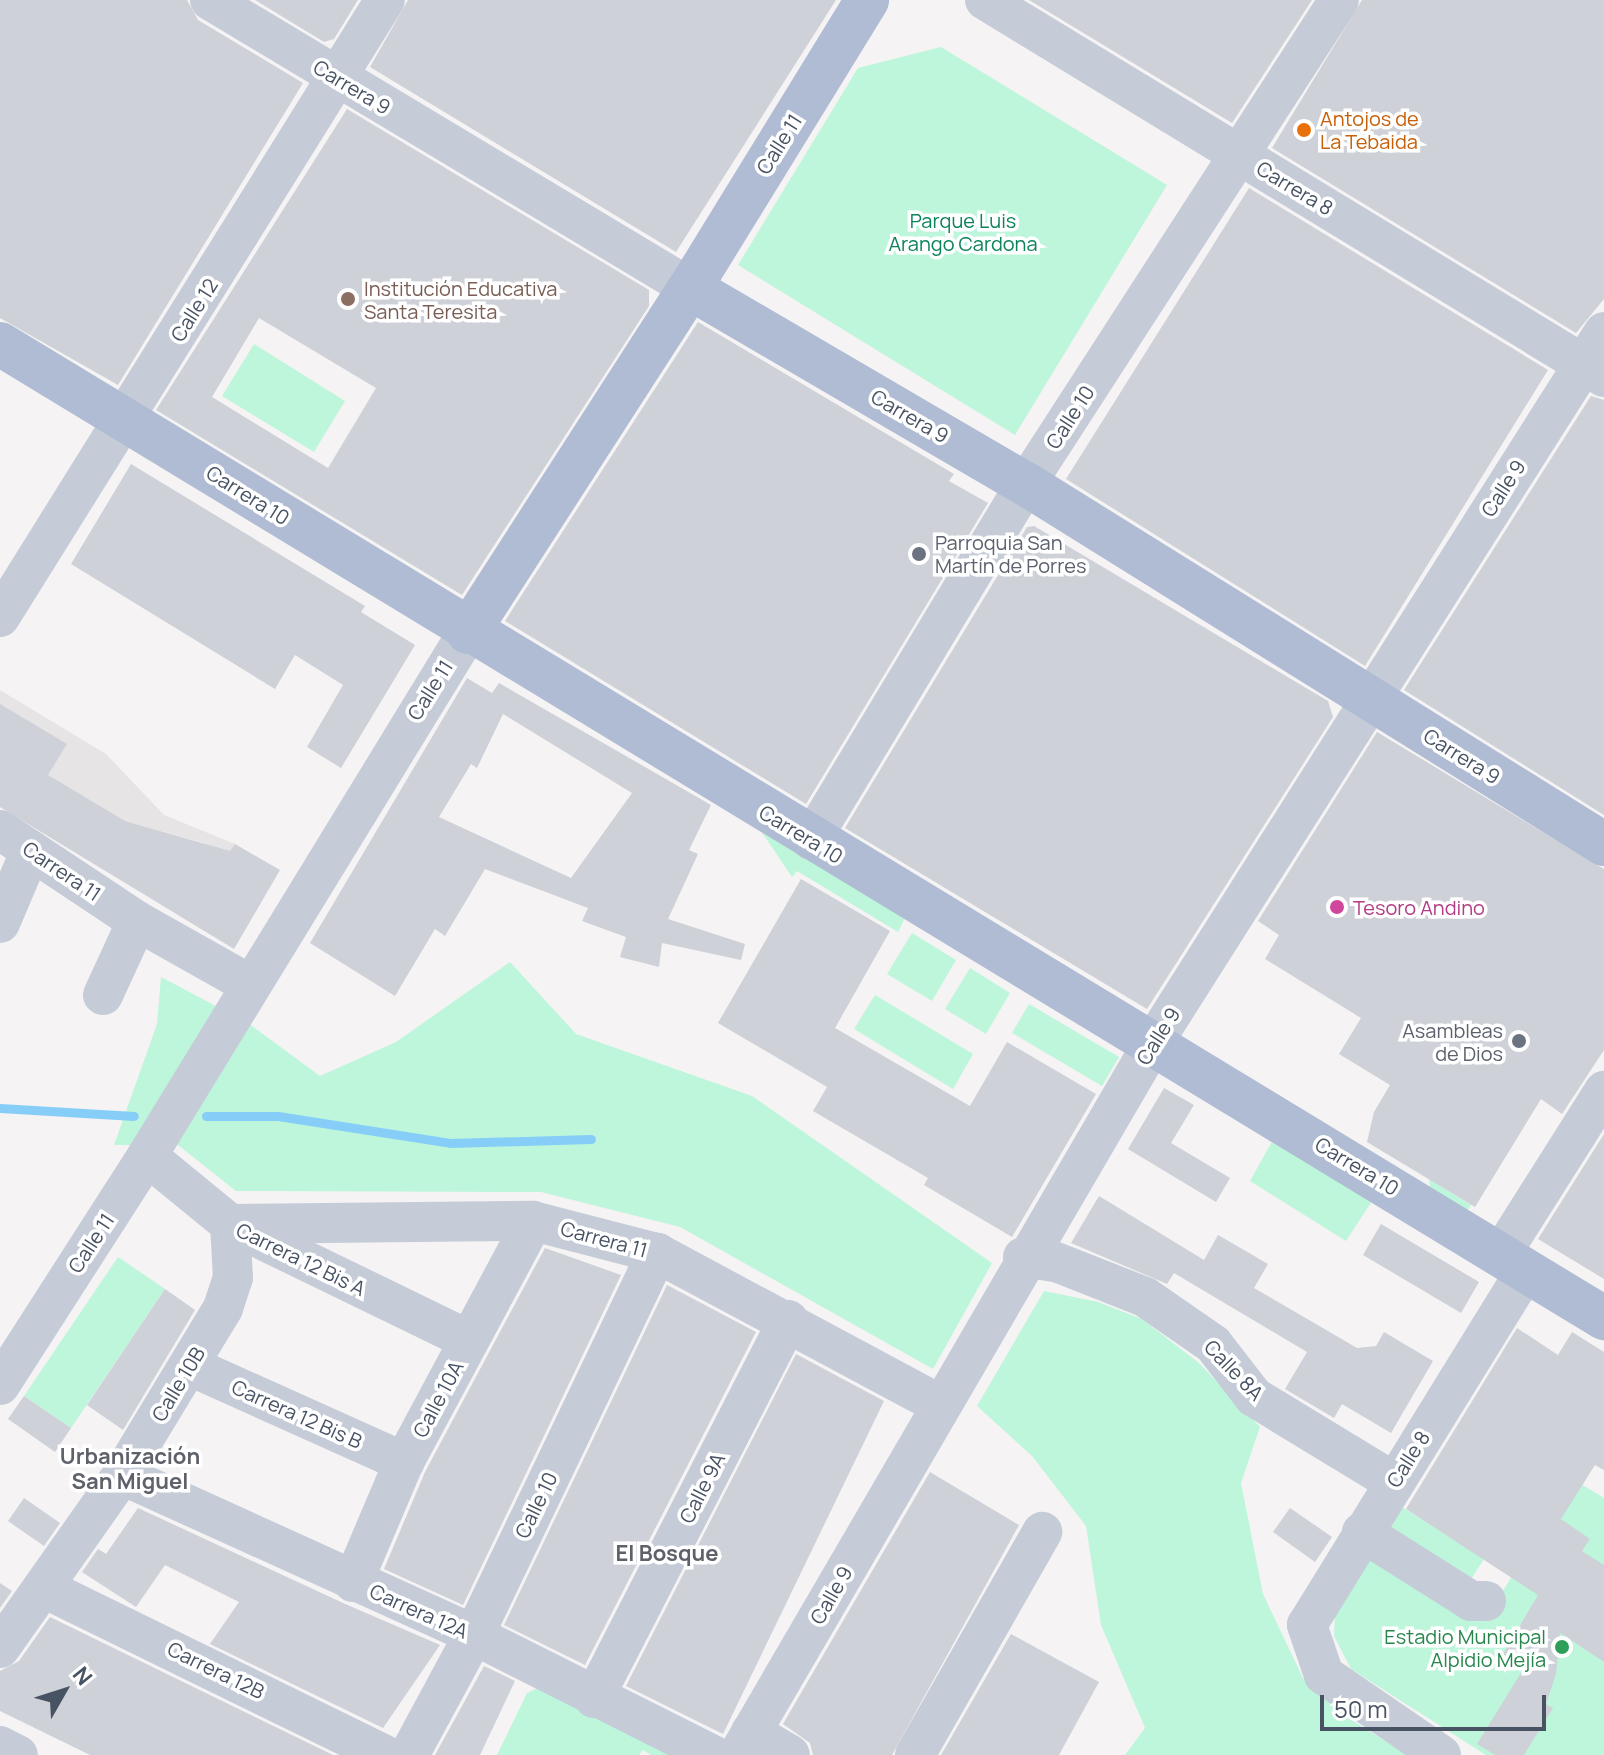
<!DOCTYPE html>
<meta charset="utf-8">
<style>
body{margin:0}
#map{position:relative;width:1604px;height:1755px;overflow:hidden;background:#f5f3f3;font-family:Manrope,sans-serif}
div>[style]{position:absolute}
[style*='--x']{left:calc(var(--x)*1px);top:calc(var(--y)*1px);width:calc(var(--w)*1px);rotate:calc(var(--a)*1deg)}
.education>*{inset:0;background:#e6e4e4}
.green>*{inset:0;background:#bef6dc}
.stream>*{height:9px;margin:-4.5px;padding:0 4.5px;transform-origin:4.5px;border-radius:4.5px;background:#86cef7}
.building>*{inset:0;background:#ced1d8}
.minor>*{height:40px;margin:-20px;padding:0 20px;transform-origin:20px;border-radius:20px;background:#c5ccd8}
.major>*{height:44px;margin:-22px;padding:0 22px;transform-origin:22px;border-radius:22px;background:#b0bcd4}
.dots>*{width:22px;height:22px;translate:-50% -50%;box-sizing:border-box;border:4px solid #fff;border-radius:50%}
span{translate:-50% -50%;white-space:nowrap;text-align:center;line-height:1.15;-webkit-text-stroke:7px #fff;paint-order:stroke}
.street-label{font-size:20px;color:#475263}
.food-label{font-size:20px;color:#c56008}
.left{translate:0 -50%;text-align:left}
.park-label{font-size:20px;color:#0c845b}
.education-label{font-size:20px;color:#785e54}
.worship-label{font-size:20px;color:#5b616d}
.right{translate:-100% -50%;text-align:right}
.hotel-label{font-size:20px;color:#b23c85}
.leisure-label{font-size:20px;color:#27864d}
.neighbourhood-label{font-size:22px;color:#5e6169;font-weight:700}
.north{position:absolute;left:24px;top:1651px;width:80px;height:80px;-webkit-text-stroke:6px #fff;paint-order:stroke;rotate:51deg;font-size:22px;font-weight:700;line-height:32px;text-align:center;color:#475263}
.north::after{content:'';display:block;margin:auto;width:28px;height:36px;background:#475263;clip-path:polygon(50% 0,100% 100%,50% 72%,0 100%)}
.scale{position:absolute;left:1320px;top:1695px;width:226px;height:36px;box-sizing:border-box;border:4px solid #475263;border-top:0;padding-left:10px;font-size:24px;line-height:28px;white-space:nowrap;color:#475263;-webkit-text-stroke:6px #fff;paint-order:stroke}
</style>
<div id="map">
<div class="education">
<i style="clip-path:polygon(0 690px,106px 754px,164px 815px,235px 844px,227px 856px,204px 843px,125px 821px,0 795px)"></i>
</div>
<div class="green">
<i style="clip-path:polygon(941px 47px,1167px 185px,1015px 435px,738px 265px,858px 68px)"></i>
<i style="clip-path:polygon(254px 344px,345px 401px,314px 452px,222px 396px)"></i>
<i style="clip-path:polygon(761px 831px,906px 916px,898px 932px,797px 871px,792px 877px)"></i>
<i style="clip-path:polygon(912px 933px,956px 960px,932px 1001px,887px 974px)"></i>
<i style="clip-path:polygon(510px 962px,576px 1034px,752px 1096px,992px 1263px,933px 1369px,680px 1227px,541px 1192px,236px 1191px,178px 1145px,114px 1145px,157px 1024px,161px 977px,248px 1023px,320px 1076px,396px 1042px)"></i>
<i style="clip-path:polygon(970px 968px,1010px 993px,986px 1034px,945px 1009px)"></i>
<i style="clip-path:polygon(875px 995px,973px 1054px,953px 1089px,854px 1029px)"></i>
<i style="clip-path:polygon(1029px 1004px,1119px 1057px,1102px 1086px,1012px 1033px)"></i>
<i style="clip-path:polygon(1274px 1138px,1374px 1198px,1346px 1241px,1250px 1181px)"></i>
<i style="clip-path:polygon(1429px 1179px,1471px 1205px,1464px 1215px,1431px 1194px)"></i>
<i style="clip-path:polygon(118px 1257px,165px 1289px,71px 1428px,24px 1396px)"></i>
<i style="clip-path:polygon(1044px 1291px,1098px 1302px,1142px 1319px,1199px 1363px,1260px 1427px,1241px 1483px,1263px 1594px,1303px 1678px,1350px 1719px,1407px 1755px,1125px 1755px,1145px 1728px,1101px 1625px,1086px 1526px,1032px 1456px,977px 1406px)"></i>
<i style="clip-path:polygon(1555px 1468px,1604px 1498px,1604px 1755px,1486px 1755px,1351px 1669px,1334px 1636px,1335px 1611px,1371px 1548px,1501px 1594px,1543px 1526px)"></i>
<i style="clip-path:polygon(1396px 1503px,1484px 1559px,1466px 1587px,1391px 1536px,1386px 1520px)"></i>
<i style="clip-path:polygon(538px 1688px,680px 1755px,651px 1755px,643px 1750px,639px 1755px,497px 1755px,527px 1693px)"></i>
</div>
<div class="stream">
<i style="--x:0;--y:1108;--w:134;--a:3.4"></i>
<i style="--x:206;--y:1116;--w:72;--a:0"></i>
<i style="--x:278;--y:1116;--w:174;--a:8.9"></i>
<i style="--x:450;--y:1143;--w:141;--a:-1.6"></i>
</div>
<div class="building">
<i style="clip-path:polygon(0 0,187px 0,198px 20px,303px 83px,118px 385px,0 318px)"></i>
<i style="clip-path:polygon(255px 0,358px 0,334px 39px,324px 42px)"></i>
<i style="clip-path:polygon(408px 0,836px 0,676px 252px,370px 67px)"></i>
<i style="clip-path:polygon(1029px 0,1312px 0,1232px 123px)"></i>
<i style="clip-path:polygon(1362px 0,1604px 0,1604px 299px,1576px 333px,1272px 148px)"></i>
<i style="clip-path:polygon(evenodd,347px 109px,649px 290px,649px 306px,462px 595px,156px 410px,347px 109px,259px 318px,376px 388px,328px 468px,212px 397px,259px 318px)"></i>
<i style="clip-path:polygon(1249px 188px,1548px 370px,1365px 666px,1066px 479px)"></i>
<i style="clip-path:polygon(698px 322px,954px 474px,949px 481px,988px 503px,806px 804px,505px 621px)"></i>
<i style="clip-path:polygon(1591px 396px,1604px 400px,1604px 815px,1404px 690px)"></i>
<i style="clip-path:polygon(131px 464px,365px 606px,361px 612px,415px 645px,341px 768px,307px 747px,343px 685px,295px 655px,275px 689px,71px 564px)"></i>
<i style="clip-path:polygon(1034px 526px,1328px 701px,1333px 717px,1147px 1009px,845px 828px,1027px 527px)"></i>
<i style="clip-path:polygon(evenodd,467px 678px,492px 693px,499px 683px,711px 805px,689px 850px,698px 854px,668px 919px,745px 944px,741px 960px,662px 943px,659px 967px,620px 957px,626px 937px,582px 921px,588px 908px,485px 869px,445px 936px,435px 929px,395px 996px,310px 943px,467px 678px,503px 714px,632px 793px,571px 878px,439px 817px,471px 764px,477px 768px,503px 714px)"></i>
<i style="clip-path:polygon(0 704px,67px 744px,48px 775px,125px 821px,230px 851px,235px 844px,280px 870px,234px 949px,0 807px)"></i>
<i style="clip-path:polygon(1377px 732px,1604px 869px,1604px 1050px,1562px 1114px,1541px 1099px,1475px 1207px,1367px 1142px,1374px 1112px,1390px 1085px,1339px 1054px,1361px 1018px,1265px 959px,1279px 935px,1258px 921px)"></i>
<i style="clip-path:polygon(801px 879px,890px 931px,835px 1028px,970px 1106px,1007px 1042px,1096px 1094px,1012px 1237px,924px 1185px,928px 1178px,813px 1111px,827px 1087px,718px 1023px)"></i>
<i style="clip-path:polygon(1164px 1088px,1194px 1105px,1171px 1143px,1230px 1178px,1216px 1202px,1128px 1149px)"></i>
<i style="clip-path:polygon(1604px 1134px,1604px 1279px,1538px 1239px)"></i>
<i style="clip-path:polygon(1099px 1196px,1204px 1260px,1218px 1235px,1268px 1264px,1254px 1288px,1357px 1348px,1376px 1346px,1384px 1332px,1433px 1361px,1391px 1433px,1342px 1404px,1334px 1418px,1285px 1389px,1307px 1352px,1174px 1273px,1167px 1284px,1071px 1243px)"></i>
<i style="clip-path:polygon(1381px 1224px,1479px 1282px,1461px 1313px,1363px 1255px)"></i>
<i style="clip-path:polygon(545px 1248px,621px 1275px,463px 1605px,384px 1569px,425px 1472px)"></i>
<i style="clip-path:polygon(667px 1285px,756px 1332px,585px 1665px,504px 1625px)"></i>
<i style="clip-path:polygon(165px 1289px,195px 1310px,123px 1430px,87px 1405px)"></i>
<i style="clip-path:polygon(1517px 1328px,1558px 1355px,1572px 1332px,1604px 1352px,1604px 1470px,1595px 1465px,1561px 1519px,1590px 1539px,1582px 1551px,1604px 1565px,1604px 1662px,1560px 1633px,1556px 1674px,1546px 1704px,1553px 1708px,1524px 1755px,1495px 1755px,1477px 1744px,1524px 1668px,1503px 1654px,1538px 1595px,1406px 1509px)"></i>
<i style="clip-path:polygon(796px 1354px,884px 1401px,723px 1734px,626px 1686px)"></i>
<i style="clip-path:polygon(24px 1396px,71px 1428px,55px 1452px,8px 1419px)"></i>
<i style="clip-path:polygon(930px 1472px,1019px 1525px,892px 1755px,813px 1755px,810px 1743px,783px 1724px)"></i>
<i style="clip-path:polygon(24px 1498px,60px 1523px,44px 1546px,8px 1521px)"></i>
<i style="clip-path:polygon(138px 1508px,343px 1603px,440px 1645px,383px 1728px,210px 1644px,239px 1602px,165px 1565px,136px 1607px,82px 1572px,98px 1549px,106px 1554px)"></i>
<i style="clip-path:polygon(1290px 1508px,1332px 1537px,1315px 1562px,1273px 1532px)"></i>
<i style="clip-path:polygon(0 1583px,12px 1591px,0 1608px)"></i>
<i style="clip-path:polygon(50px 1617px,333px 1755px,90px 1755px,0 1711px,0 1671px,19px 1661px)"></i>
<i style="clip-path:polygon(1011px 1634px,1099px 1682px,1059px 1755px,941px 1755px)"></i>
<i style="clip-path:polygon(484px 1666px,515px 1681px,480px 1755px,435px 1755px)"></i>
</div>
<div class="minor">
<i style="--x:210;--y:0;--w:560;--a:30.96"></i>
<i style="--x:985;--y:0;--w:725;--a:31.34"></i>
<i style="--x:0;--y:617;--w:727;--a:-58.04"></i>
<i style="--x:0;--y:830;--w:164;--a:33.6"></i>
<i style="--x:137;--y:921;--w:129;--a:29.4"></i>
<i style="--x:811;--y:840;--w:416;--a:-58.9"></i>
<i style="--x:1026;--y:484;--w:576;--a:-57.11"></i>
<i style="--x:0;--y:923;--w:79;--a:-67"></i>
<i style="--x:103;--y:995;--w:81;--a:-65.3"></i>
<i style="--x:147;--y:1156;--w:107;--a:39.3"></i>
<i style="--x:230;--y:1224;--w:266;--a:25.9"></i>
<i style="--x:1501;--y:1254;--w:193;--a:-57.7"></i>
<i style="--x:1023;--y:1257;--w:33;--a:9"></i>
<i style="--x:1056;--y:1262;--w:96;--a:21.5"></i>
<i style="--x:1145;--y:1297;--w:83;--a:34.7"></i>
<i style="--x:1213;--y:1344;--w:67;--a:52.3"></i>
<i style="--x:1254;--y:1397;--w:164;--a:31.3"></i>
<i style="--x:190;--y:1366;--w:235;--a:24.2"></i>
<i style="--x:0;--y:1385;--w:272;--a:-57.3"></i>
<i style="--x:147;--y:1156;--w:615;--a:-58.51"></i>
<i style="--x:122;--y:1475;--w:387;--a:24.4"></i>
<i style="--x:474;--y:1635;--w:267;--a:26.7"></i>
<i style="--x:1362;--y:1532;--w:129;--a:32.3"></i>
<i style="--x:1471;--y:1601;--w:15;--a:0"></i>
<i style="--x:353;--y:1582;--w:130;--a:-67"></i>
<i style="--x:404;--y:1462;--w:273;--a:-61.8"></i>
<i style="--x:44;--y:1588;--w:380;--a:26.1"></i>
<i style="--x:0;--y:1648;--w:212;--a:-54.8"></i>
<i style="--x:122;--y:1475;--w:195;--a:-58.8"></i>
<i style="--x:223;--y:1308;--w:32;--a:-72"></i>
<i style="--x:233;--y:1278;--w:54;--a:-93.2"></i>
<i style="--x:230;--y:1224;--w:303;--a:-0.6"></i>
<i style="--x:533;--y:1221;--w:128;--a:14.5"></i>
<i style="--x:657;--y:1253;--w:321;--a:28.2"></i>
<i style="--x:594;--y:1698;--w:425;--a:-62.8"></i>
<i style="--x:751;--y:1732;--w:45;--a:30.5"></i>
<i style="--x:0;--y:1746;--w:20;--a:27"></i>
<i style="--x:409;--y:1755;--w:136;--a:-61.6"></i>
<i style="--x:474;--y:1635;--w:424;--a:-64.4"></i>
<i style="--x:738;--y:1755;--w:824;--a:-59.76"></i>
<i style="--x:1153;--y:1043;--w:842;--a:-57.61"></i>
<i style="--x:915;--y:1755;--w:257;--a:-60.3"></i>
<i style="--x:1441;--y:1755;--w:142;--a:-145.6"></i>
<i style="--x:1324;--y:1675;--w:53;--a:-108.8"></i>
<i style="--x:1307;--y:1625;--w:417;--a:-58.3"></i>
</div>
<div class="major">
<i style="--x:690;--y:288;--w:389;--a:30.3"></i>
<i style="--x:1026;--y:484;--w:681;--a:31.92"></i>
<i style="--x:0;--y:344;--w:1877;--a:31.27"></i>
<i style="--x:468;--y:632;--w:409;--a:-57.2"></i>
<i style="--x:690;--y:288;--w:338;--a:-58.4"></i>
</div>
<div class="dots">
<i style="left:1304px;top:130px;background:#e8710a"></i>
<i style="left:348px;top:299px;background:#8d6e63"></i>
<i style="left:919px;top:554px;background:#6b7280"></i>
<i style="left:1337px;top:907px;background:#d1479c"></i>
<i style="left:1519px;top:1041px;background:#6b7280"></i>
<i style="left:1562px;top:1647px;background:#2e9e5b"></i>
</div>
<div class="street-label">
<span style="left:352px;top:87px;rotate:31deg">Carrera 9</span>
<span style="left:779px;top:144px;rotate:-58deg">Calle 11</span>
<span style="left:1295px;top:188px;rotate:31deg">Carrera 8</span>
<span style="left:194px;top:310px;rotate:-58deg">Calle 12</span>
<span style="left:910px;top:416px;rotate:30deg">Carrera 9</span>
<span style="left:1070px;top:417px;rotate:-57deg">Calle 10</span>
<span style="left:1503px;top:488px;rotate:-57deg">Calle 9</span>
<span style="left:248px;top:495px;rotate:32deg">Carrera 10</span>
<span style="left:430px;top:690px;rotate:-58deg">Calle 11</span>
<span style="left:1462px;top:756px;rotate:32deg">Carrera 9</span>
<span style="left:801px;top:834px;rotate:31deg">Carrera 10</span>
<span style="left:62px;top:871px;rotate:34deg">Carrera 11</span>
<span style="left:1158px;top:1036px;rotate:-58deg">Calle 9</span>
<span style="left:1357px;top:1166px;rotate:31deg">Carrera 10</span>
<span style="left:604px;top:1239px;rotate:15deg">Carrera 11</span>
<span style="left:91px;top:1243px;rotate:-57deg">Calle 11</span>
<span style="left:301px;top:1259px;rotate:26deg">Carrera 12 Bis A</span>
<span style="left:1234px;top:1370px;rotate:46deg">Calle 8A</span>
<span style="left:178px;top:1384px;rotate:-59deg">Calle 10B</span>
<span style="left:438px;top:1399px;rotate:-62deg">Calle 10A</span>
<span style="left:297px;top:1414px;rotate:24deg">Carrera 12 Bis B</span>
<span style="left:1408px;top:1459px;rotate:-58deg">Calle 8</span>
<span style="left:702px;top:1488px;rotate:-63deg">Calle 9A</span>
<span style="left:536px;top:1505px;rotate:-64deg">Calle 10</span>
<span style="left:831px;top:1595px;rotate:-60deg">Calle 9</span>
<span style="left:419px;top:1611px;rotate:24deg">Carrera 12A</span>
<span style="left:216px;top:1670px;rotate:26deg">Carrera 12B</span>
</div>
<div class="food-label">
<span class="left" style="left:1320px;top:130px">Antojos de<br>La Tebaida</span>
</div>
<div class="park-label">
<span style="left:963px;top:232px">Parque Luis<br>Arango Cardona</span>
</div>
<div class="education-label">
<span class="left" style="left:364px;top:300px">Institución Educativa<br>Santa Teresita</span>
</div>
<div class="worship-label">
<span class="left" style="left:935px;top:554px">Parroquia San<br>Martín de Porres</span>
<span class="right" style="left:1503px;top:1042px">Asambleas<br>de Dios</span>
</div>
<div class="hotel-label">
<span class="left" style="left:1353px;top:907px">Tesoro Andino</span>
</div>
<div class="leisure-label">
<span class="right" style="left:1546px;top:1648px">Estadio Municipal<br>Alpidio Mejía</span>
</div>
<div class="neighbourhood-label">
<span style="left:130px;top:1469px">Urbanización<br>San Miguel</span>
<span style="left:667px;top:1554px">El Bosque</span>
</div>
<div class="north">N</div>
<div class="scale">50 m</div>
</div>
